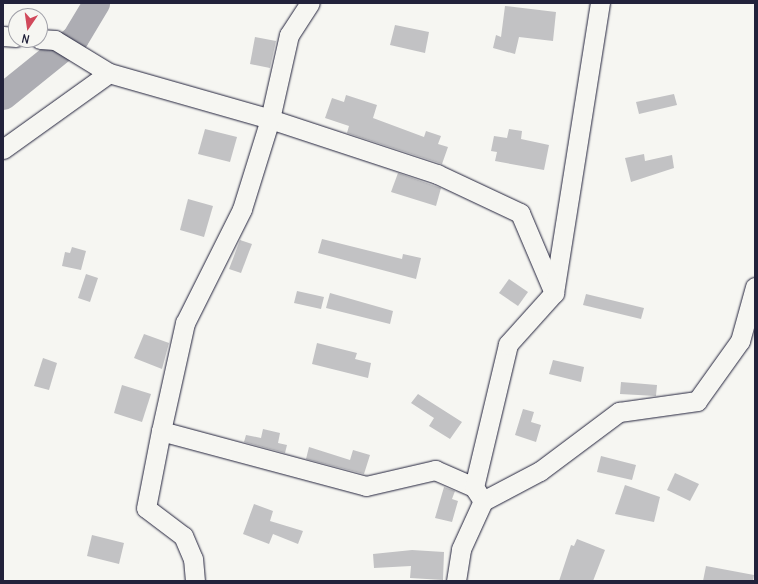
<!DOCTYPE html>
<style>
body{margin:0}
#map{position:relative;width:758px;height:584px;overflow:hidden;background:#f6f6f2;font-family:Delius,sans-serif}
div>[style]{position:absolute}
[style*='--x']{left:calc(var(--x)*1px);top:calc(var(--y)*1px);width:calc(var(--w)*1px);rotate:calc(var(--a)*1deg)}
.river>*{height:27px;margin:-13.5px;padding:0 13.5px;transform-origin:13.5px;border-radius:13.5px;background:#adadb3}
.building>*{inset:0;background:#c2c2c4}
.roads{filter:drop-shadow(0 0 1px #22223b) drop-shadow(0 0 1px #22223b)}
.minor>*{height:19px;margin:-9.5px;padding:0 9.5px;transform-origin:9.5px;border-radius:9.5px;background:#f6f6f2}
span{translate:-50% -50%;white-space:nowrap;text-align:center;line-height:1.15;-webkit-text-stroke:4px #f6f6f2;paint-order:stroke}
.frame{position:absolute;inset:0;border:4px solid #22223b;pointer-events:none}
.north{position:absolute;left:8px;top:8px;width:40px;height:40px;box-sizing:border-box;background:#f6f6f2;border:1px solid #a1a1a9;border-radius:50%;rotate:193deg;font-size:11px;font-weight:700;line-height:16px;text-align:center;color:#22223b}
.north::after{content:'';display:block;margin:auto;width:14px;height:18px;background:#d1495b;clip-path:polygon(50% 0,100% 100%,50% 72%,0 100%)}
</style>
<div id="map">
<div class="river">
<i style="--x:3;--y:96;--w:92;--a:-38.9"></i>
<i style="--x:75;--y:38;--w:41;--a:-59"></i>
</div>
<div class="building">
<i style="clip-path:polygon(505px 6px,556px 12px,553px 41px,519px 37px,515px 54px,493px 48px,496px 35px,501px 37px)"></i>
<i style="clip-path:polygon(395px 25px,429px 32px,425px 53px,390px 45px)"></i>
<i style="clip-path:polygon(255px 37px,276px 41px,270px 68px,250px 64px)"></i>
<i style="clip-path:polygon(674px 94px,677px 105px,639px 114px,636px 102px)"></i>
<i style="clip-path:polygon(346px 95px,377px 105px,373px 118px,424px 137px,426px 131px,441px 136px,438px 144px,448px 147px,442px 164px,347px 133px,349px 126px,325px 118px,332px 98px,344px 102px)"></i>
<i style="clip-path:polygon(205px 129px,237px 137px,230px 162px,198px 154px)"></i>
<i style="clip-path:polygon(509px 129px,522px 131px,521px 139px,549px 145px,544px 170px,495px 161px,497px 152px,491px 151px,494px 136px,507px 138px)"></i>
<i style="clip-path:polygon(644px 154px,645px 161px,672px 155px,674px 168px,631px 182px,625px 158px)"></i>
<i style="clip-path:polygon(398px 173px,441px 188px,436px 206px,391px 192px)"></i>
<i style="clip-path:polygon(188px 199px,213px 206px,204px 237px,180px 230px)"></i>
<i style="clip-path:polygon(322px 239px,402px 259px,403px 254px,421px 258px,416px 279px,318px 253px)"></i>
<i style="clip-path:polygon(240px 240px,252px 244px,241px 273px,229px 269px)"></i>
<i style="clip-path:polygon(72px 247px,86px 251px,81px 270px,62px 266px,65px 252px,70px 253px)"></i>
<i style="clip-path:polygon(86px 274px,98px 278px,90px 302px,78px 298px)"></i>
<i style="clip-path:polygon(509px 279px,528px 292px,518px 306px,499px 293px)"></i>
<i style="clip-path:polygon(297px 291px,324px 297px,321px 309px,294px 303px)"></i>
<i style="clip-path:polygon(330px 293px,393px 311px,390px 324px,326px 308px)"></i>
<i style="clip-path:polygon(586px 294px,644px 308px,641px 319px,583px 305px)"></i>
<i style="clip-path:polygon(144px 334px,169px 343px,162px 369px,134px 358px)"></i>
<i style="clip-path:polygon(317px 343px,357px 353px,355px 359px,371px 363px,368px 378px,312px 364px)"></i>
<i style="clip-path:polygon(43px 358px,57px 363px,49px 390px,34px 386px)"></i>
<i style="clip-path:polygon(553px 360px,584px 367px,581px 382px,549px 374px)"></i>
<i style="clip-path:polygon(621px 382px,657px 385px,656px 396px,620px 394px)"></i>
<i style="clip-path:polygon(122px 385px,151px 394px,142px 422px,114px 413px)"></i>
<i style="clip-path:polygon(418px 394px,462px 422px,450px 439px,429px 426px,434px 418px,411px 403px)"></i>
<i style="clip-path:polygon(523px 409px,534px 412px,531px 422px,541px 425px,536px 442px,515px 435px)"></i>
<i style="clip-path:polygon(263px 429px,280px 433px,278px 443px,287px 445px,285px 453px,244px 442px,246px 435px,261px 438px)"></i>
<i style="clip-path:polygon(309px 447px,350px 460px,353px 450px,370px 455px,364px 474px,306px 459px)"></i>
<i style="clip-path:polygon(601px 456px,636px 465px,632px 480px,597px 472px)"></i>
<i style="clip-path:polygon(675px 473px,699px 484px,690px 501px,667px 490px)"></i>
<i style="clip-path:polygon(625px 485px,660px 497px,654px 522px,615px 514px)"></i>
<i style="clip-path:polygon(444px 487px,455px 491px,452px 499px,458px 501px,452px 522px,435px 518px)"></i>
<i style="clip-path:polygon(254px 504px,273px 511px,270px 521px,303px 531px,298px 544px,273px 534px,269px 544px,243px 534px)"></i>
<i style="clip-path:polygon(92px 535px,124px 543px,119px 564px,87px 556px)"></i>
<i style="clip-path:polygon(577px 539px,605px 550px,593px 581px,559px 581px,571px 545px,574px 546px)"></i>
<i style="clip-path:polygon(412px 550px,444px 552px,443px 580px,410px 578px,411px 566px,374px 568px,373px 554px)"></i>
<i style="clip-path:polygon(706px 566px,754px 575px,753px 581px,703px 581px)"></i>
</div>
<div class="roads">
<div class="minor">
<i style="--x:3;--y:36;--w:13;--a:4"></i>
<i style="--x:40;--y:39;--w:15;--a:4"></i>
<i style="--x:55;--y:40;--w:63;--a:31.4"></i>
<i style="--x:109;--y:73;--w:167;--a:15.9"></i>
<i style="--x:270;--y:119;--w:176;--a:18.2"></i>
<i style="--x:437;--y:174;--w:92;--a:25.2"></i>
<i style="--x:520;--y:213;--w:87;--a:67"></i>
<i style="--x:3;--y:149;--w:130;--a:-35.6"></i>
<i style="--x:161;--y:431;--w:212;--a:15"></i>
<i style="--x:366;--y:486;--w:71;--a:-13.1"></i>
<i style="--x:435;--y:470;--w:43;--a:23.6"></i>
<i style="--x:483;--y:501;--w:64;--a:-27.8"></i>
<i style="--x:540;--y:471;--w:99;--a:-36.8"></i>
<i style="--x:619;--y:412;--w:79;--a:-8"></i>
<i style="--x:697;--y:401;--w:74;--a:-54.4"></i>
<i style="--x:740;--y:341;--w:56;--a:-74.5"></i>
<i style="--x:195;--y:581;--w:22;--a:-95"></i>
<i style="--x:193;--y:559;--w:25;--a:-113"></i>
<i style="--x:183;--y:536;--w:46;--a:-142.9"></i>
<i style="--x:146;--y:508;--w:78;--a:-79"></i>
<i style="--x:161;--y:431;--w:111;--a:-77.5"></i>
<i style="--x:185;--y:323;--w:127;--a:-63.4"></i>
<i style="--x:242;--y:209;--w:94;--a:-72.7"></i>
<i style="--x:270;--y:119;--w:86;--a:-77.3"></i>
<i style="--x:289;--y:35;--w:38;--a:-57"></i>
<i style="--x:456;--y:581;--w:32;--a:-81"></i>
<i style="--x:461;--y:549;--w:53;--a:-65.4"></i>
<i style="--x:483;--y:501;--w:17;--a:-123"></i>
<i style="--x:474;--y:487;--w:147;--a:-76.6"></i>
<i style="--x:508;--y:344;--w:69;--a:-48"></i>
<i style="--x:554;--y:293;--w:294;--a:-81"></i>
</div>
</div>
<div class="frame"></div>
<div class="north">N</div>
</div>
